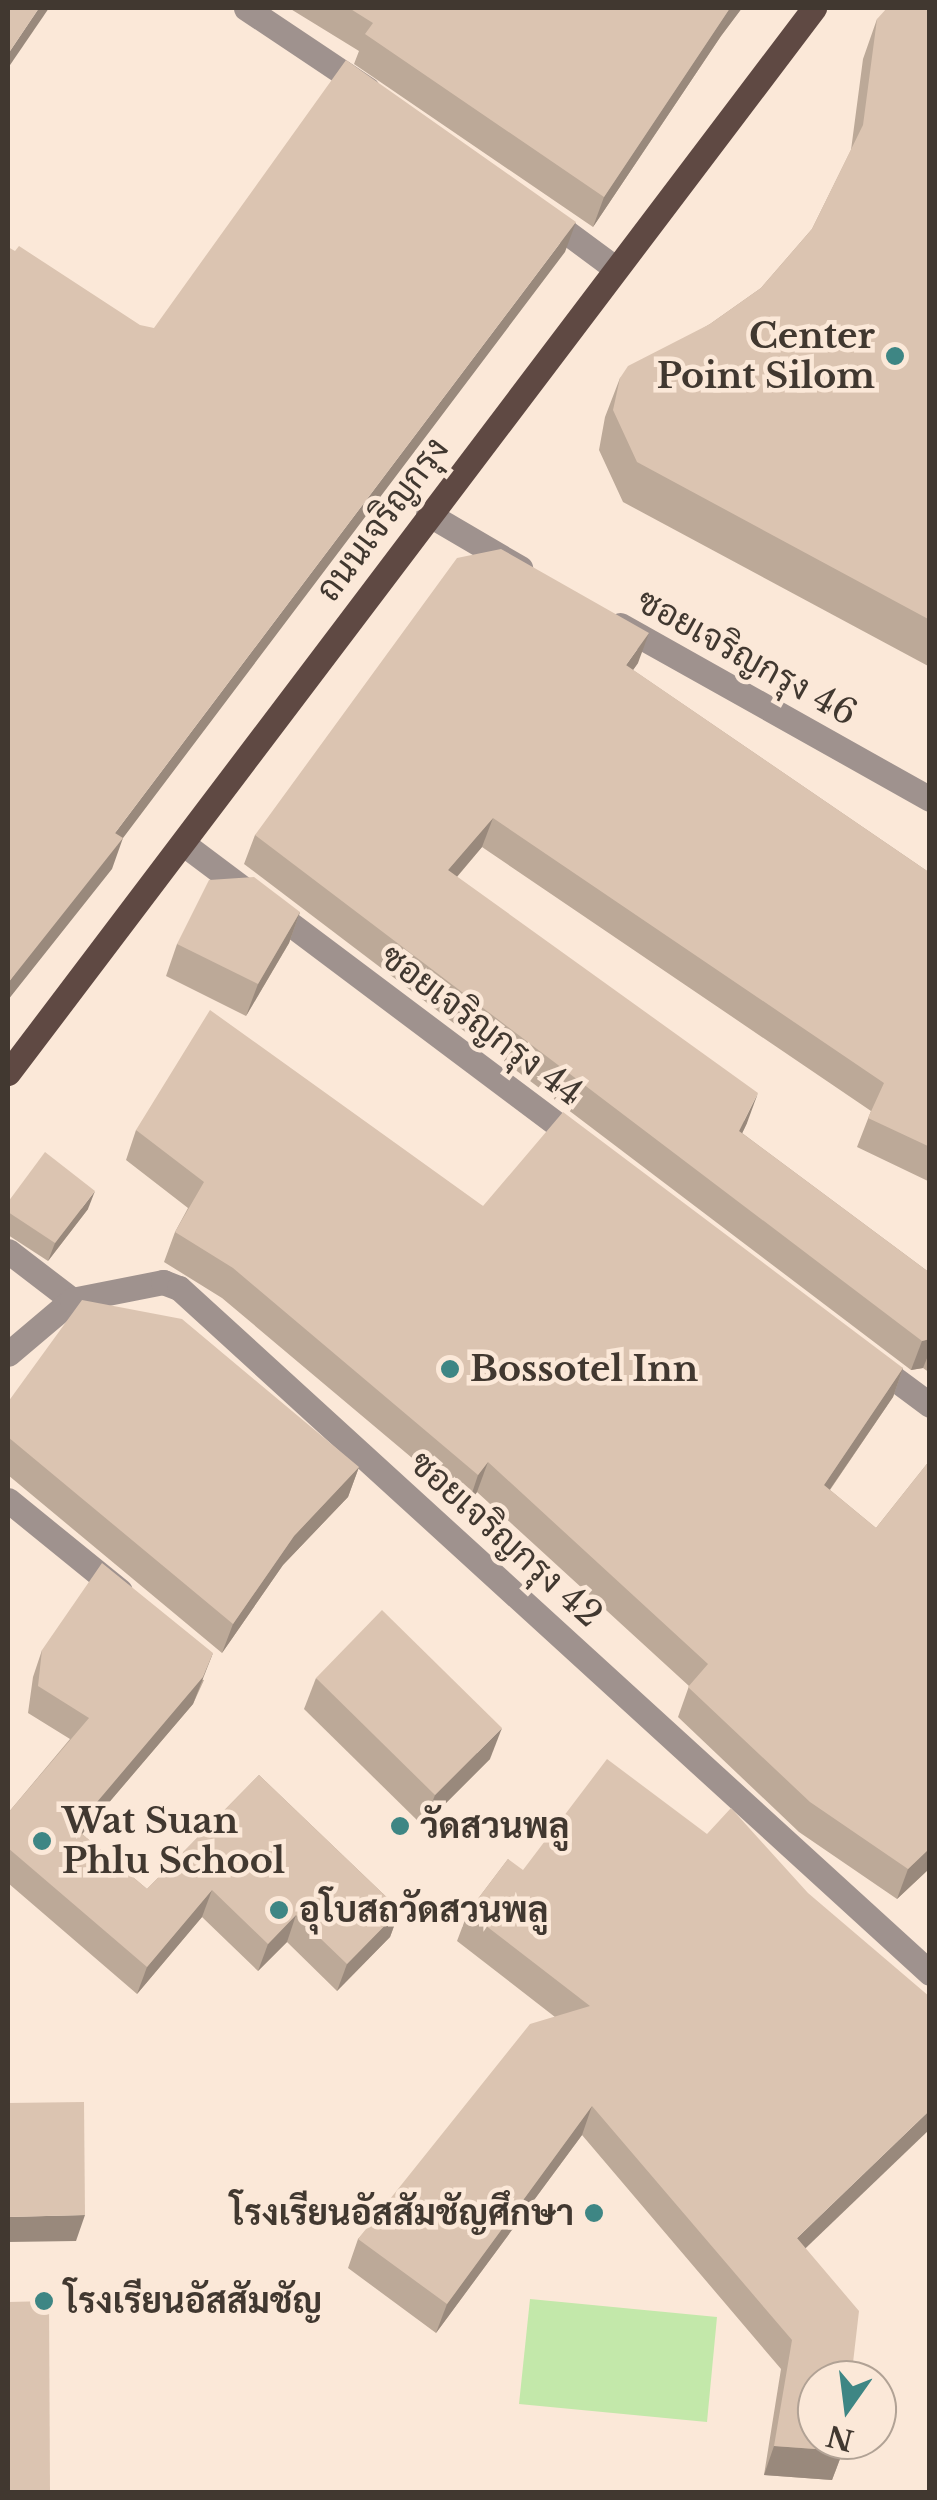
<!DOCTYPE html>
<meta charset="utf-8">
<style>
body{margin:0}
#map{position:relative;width:937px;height:2500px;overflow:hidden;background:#fbe8d8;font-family:"Libre Baskerville",Sarabun,serif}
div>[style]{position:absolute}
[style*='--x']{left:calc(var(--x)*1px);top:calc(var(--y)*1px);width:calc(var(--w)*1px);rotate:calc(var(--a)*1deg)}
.green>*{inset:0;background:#c3e8aa}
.minor>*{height:25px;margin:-12.5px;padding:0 12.5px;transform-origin:12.5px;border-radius:12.5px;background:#9f928e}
.major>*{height:25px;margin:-12.5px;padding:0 12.5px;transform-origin:12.5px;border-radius:12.5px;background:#5f4943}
.wall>*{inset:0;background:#bca998}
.shaded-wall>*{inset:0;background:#99897c}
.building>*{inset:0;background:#dbc4b1}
.dots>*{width:28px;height:28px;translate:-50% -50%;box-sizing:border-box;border:5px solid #fbe8d8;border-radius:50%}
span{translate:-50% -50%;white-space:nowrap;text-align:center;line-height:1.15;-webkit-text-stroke:9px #fbe8d8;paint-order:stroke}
.poi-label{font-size:35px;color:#413830;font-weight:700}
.right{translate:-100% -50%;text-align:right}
.left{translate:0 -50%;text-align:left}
.street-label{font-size:35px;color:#413830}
.frame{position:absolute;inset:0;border:10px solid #413830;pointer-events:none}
.north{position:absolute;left:797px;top:2360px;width:100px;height:100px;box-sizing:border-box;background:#fbe8d8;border:2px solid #b1a295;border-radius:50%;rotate:194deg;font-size:28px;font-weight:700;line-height:40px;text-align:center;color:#413830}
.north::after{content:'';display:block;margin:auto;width:35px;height:45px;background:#3e8684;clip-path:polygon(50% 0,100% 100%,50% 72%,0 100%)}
</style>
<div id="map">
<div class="green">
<i style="clip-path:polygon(530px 2299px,717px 2317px,707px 2422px,519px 2404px)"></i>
</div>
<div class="minor">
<i style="--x:246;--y:8;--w:146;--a:33.8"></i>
<i style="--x:546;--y:217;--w:86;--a:36.5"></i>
<i style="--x:428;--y:514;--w:107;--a:30.4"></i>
<i style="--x:620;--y:625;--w:355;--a:29.3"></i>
<i style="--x:185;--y:845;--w:494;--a:36.9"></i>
<i style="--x:8;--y:1251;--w:81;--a:37.4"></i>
<i style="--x:8;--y:1354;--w:84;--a:-40.2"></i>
<i style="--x:72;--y:1300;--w:93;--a:-11.2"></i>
<i style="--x:163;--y:1282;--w:17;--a:21"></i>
<i style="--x:179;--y:1288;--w:1016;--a:42.37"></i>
<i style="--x:872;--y:1362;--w:72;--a:36.6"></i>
<i style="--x:8;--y:1500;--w:144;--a:39.1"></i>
</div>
<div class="major">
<i style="--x:8;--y:1073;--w:1336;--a:-52.88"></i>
</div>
<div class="wall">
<i style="clip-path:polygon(289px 8px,742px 8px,721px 36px,593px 227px,354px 64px,359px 51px)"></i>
<i style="clip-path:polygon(930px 8px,930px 667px,623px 502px,599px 450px,605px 417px,620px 378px,710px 324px,761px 288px,812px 229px,851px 150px,863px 59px,877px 19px)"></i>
<i style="clip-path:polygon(638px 663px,633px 670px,930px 873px,930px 1182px,857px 1147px,871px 1111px,482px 847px,457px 877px,747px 1123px,742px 1133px,930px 1273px,930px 1373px,923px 1368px,911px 1370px,244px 864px,255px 835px)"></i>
<i style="clip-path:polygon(300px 912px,289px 943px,246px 1016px,166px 976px,177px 944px)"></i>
<i style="clip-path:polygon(136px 1130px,483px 1206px,903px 1368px,893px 1397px,830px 1490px,876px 1528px,930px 1460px,930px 1868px,897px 1899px,799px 1832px,678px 1717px,689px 1686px,477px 1492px,468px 1505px,222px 1298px,164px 1262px,175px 1232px,188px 1208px,126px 1160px)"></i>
<i style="clip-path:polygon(8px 1202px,88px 1209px,48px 1261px,8px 1235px)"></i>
<i style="clip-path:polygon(8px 1402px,359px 1467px,348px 1497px,283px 1565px,222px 1653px,8px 1475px)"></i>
<i style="clip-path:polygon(42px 1650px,204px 1680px,193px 1704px,82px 1834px,147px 1889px,259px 1775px,400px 1910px,390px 1937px,337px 1991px,287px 1942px,258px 1971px,202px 1917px,137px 1994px,8px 1883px,8px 1813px,70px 1739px,28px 1713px,33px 1677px)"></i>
<i style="clip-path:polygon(316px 1678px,490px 1759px,423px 1826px,304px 1709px)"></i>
<i style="clip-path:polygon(508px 1859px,805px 2248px,843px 2451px,832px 2480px,764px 2475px,781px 2369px,582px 2135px,436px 2333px,348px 2268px,358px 2239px,555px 2017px,457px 1941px,468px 1912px)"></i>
</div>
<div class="shaded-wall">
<i style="clip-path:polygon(39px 8px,49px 8px,8px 68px,8px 54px)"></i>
<i style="clip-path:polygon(730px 8px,742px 8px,721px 36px,593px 227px,604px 197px)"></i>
<i style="clip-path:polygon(576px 222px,565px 252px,117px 846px,123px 838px,112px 869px,8px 1000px,8px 983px,115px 833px)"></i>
<i style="clip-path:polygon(649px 633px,638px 663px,615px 695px,626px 665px)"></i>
<i style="clip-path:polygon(493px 818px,482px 847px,437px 900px,448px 870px)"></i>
<i style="clip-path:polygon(300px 912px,289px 943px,246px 1016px,258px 984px)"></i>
<i style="clip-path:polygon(758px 1093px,747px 1123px,729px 1161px,739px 1131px)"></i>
<i style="clip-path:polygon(95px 1191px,88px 1209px,48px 1261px,55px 1243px)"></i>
<i style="clip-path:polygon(930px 1339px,930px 1351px,923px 1368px,911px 1370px,922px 1341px)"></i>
<i style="clip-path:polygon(903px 1368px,893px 1397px,813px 1514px,824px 1485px)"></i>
<i style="clip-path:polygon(488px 1462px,477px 1492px,468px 1505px,478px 1475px)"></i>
<i style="clip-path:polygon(359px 1467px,348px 1497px,283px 1565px,222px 1653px,233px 1624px,294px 1536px)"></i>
<i style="clip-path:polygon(213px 1653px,193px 1704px,65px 1854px,75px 1828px)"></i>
<i style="clip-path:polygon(502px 1728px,490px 1759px,423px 1826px,435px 1795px)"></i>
<i style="clip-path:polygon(930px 1848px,930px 1868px,897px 1899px,908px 1869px)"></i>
<i style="clip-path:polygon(212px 1890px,202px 1917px,137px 1994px,147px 1967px)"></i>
<i style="clip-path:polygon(400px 1910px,390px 1937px,337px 1991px,347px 1964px)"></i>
<i style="clip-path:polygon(296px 1915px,287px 1942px,258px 1971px,268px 1944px)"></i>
<i style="clip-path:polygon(592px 2106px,582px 2135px,436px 2333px,447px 2304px)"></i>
<i style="clip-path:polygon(930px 2110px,930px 2129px,786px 2267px,797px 2238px)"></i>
<i style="clip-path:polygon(85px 2215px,76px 2241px,8px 2242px,8px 2217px)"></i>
<i style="clip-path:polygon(774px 2446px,843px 2451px,832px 2480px,764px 2475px)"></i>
</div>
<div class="building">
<i style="clip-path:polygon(8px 8px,39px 8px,8px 54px)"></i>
<i style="clip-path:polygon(349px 8px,730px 8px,604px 197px,365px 34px,373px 23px)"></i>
<i style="clip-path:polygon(887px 8px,930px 8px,930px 620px,637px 462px,613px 410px,620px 378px,628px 366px,710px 324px,761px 288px,812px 229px,863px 125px,877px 19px)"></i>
<i style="clip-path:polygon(346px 60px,576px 222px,115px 833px,123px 838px,8px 983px,8px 247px,15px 251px,19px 246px,140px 325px,154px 328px)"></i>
<i style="clip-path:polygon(501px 549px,649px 633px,626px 665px,930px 873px,930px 1147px,868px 1118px,884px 1083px,493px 818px,448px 870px,758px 1093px,739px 1131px,930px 1273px,930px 1339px,922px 1341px,255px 835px,457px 558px)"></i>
<i style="clip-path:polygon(254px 877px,300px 912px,258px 984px,177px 944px,209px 880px)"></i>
<i style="clip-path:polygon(210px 1010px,483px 1206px,563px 1112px,903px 1368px,824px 1485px,876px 1528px,930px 1460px,930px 1848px,908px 1869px,810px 1802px,688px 1687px,708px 1664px,488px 1462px,478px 1475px,233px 1268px,175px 1232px,204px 1182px,136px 1130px)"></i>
<i style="clip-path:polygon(45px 1152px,95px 1191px,55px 1243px,8px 1212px,8px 1202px)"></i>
<i style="clip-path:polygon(82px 1300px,182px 1319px,359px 1467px,294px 1536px,233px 1624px,8px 1437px,8px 1402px)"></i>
<i style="clip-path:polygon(102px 1563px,213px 1653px,203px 1677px,75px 1828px,147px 1889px,259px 1775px,400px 1910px,347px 1964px,296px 1915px,268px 1944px,212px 1890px,147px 1967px,8px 1848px,8px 1813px,89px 1718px,38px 1686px,42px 1650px)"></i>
<i style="clip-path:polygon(382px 1610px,502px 1728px,435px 1795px,316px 1678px)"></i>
<i style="clip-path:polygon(607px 1759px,707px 1834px,731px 1808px,808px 1893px,930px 1997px,930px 2110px,797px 2238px,859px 2311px,851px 2380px,817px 2380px,817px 2440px,844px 2440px,843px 2451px,774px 2446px,792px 2340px,592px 2106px,447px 2304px,358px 2239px,530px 2024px,590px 2006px,468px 1912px,508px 1859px,523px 1870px)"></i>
<i style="clip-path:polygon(84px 2102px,85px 2215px,8px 2217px,8px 2103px)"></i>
<i style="clip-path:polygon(49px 2301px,50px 2492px,8px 2492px,8px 2302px)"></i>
</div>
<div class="dots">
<i style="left:895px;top:356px;background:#3e8684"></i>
<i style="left:450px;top:1369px;background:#3e8684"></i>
<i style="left:400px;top:1826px;background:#3e8684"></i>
<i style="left:42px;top:1841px;background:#3e8684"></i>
<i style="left:279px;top:1910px;background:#3e8684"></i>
<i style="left:594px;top:2213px;background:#3e8684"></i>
<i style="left:44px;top:2301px;background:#3e8684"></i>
</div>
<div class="poi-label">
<span class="right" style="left:875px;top:356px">Center<br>Point Silom</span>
<span class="left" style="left:470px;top:1369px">Bossotel Inn</span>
<span class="left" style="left:62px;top:1841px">Wat Suan<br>Phlu School</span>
<span class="left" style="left:420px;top:1826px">วัดสวนพลู</span>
<span class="left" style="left:299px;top:1910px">อุโบสถวัดสวนพลู</span>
<span class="right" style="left:574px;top:2213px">โรงเรียนอัสสัมชัญศึกษา</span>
<span class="left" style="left:64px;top:2301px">โรงเรียนอัสสัมชัญ</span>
</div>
<div class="street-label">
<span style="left:382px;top:519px;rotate:-53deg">ถนนเจริญกรุง</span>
<span style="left:747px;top:657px;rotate:29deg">ซอยเจริญกรุง 46</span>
<span style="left:482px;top:1025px;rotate:37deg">ซอยเจริญกรุง 44</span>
<span style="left:506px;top:1539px;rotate:42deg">ซอยเจริญกรุง 42</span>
</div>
<div class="frame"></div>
<div class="north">N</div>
</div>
